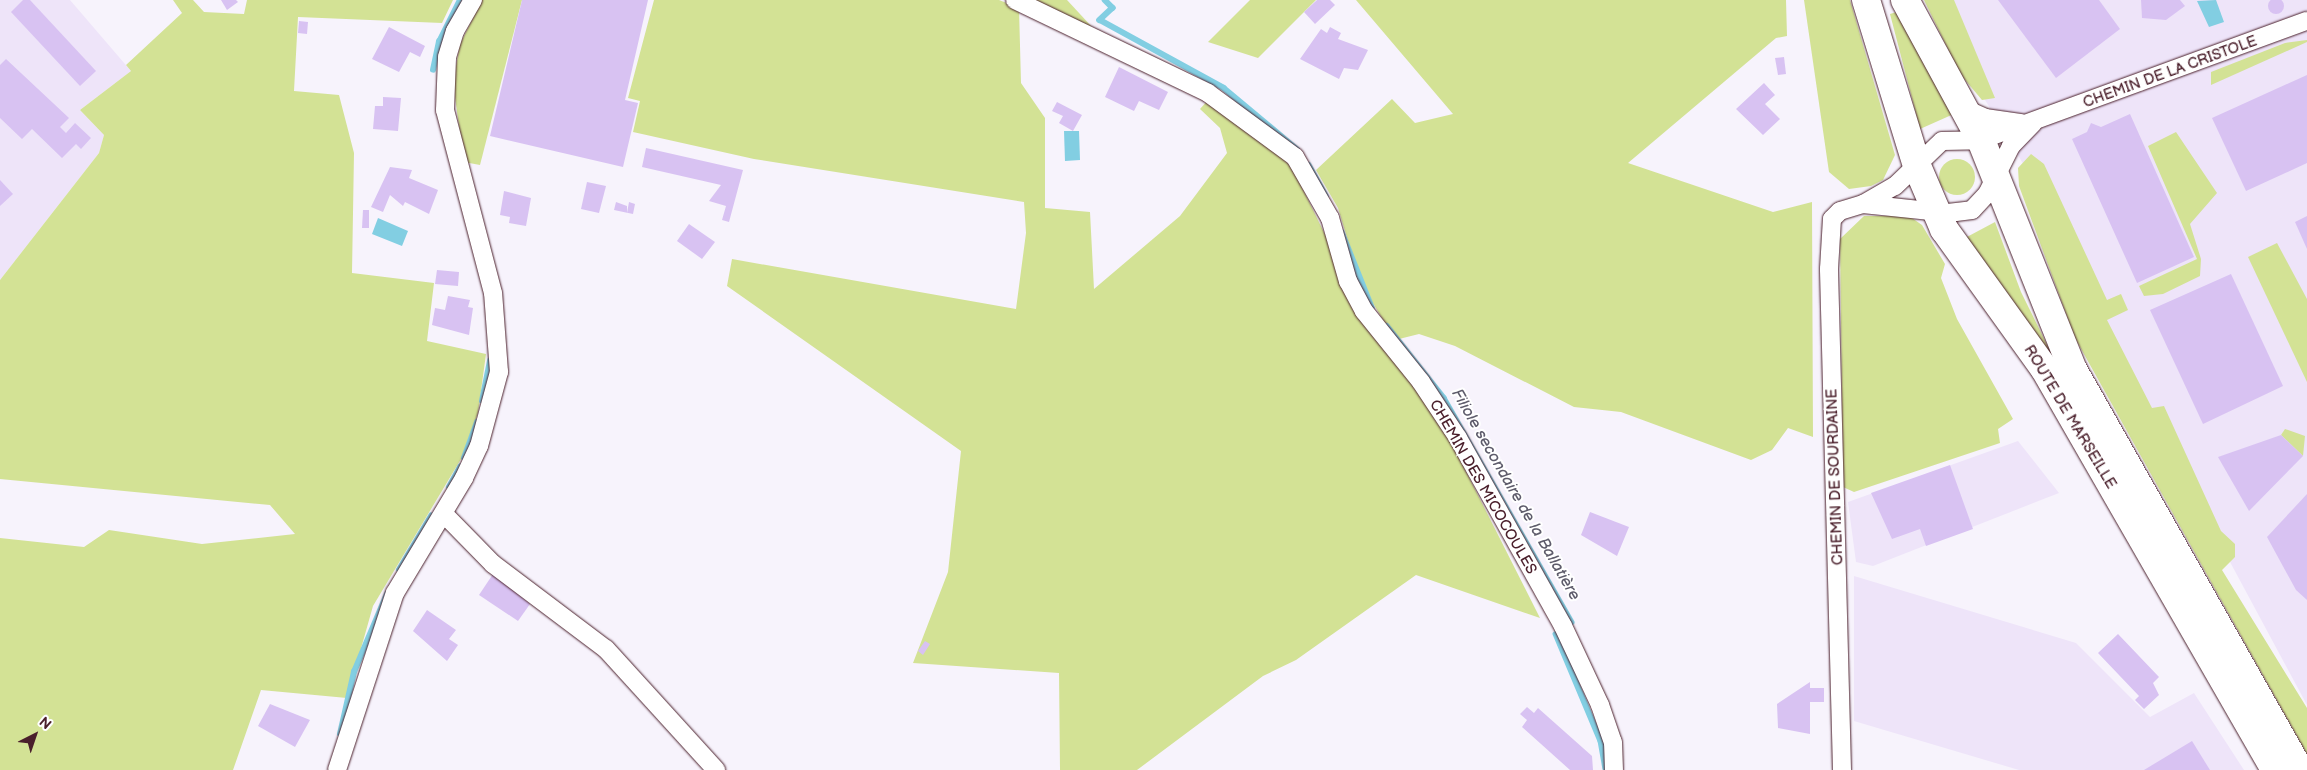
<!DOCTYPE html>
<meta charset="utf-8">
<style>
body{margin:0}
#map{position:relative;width:2307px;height:770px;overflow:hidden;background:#f7f3fc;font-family:"Balsamiq Sans",sans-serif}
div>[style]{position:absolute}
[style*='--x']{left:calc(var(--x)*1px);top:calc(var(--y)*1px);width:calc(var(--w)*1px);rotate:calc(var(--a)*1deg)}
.built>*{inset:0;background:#eee4f9}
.green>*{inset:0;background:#d3e295}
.round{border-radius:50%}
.water>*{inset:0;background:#82cee2}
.stream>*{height:5.5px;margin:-2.75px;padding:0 2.75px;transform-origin:2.75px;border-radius:2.75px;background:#82cee2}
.building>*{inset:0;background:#d8c2f2}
.roads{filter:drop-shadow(0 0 1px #4a1f2b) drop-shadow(0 0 1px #4a1f2b)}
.minor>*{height:18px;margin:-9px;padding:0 9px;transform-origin:9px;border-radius:9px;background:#fff}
.primary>*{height:28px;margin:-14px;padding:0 14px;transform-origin:14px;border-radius:14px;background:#fff}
span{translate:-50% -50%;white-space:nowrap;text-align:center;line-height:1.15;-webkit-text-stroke:4px #fff;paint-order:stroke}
.street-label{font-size:15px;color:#4a1f2b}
.water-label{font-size:16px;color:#5e5c6b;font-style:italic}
.north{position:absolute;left:10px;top:710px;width:50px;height:50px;-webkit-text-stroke:4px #fff;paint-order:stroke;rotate:41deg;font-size:14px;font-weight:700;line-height:20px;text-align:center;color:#4a1f2b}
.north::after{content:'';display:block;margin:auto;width:18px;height:22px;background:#4a1f2b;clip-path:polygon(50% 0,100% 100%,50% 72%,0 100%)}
</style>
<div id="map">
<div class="built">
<i style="clip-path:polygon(0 0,70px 0,131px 71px,80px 110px,104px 135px,99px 153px,0 280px)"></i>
<i style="clip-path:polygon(1938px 0,2307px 0,2307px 705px,2081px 285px,2028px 172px,1969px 73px)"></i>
<i style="clip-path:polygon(2018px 441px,2059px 493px,1873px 566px,1856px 562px,1848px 502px)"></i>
<i style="clip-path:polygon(1854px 576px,2076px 643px,2150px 717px,2194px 693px,2244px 770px,2019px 770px,1854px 721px)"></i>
</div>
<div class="green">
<i style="clip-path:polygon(173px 0,193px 0,204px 12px,244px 14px,247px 0,453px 0,442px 23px,298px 17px,294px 91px,339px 95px,354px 153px,352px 273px,434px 283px,427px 341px,486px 354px,478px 413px,461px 459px,373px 606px,347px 698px,261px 690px,233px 770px,0 770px,0 538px,84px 547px,109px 530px,202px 544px,295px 534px,270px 505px,0 479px,0 280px,99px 153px,104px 135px,80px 110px,131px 71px,126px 65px,182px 13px)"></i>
<i style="clip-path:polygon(482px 0,522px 0,480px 165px,464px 162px,453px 83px,460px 44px)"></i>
<i style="clip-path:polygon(654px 0,999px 0,1019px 8px,1021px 83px,1045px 118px,1045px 208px,1090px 212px,1094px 289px,1180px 216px,1227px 153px,1220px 128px,1200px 109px,1209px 99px,1267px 142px,1293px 169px,1337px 259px,1436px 412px,1540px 618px,1416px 575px,1296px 660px,1263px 676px,1137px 770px,1060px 770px,1059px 673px,913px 663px,948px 572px,961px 451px,727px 286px,732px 259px,1016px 309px,1026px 233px,1024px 202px,754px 159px,633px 132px,640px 101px,628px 98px)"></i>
<i style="clip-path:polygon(1032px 0,1067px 0,1092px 27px)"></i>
<i style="clip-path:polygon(1250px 0,1316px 0,1258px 58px,1208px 42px)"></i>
<i style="clip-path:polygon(1356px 0,1786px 0,1787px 36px,1776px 38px,1628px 163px,1773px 212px,1812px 202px,1813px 437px,1788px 428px,1772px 450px,1751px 460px,1621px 412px,1574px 407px,1455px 346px,1419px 334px,1395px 340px,1361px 283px,1338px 208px,1316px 170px,1392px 99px,1415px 123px,1453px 114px)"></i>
<i style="clip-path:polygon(1804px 0,1850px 0,1895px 155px,1883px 180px,1871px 186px,1849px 189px,1829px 172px)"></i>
<i style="clip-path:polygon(1924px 0,1954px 0,1995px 98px,1982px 100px,1960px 74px)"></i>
<i style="clip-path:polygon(1900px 11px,1956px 113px,1920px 129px,1890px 14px)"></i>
<i style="clip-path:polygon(2307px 40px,2307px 42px,2211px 85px,2211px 72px,2285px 43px)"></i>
<i style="clip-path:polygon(2176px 132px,2217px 193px,2190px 224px,2201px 259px,2200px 276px,2163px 294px,2144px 296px,2139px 286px,2197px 259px,2148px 146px)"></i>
<i style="clip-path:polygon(2031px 154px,2044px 164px,2107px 300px,2121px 294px,2128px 310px,2107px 320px,2152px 408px,2164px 406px,2221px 531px,2235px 544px,2235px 557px,2222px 570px,2307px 708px,2307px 754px,2075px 338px,2019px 186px,2018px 168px)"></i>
<i class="round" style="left:1939px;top:159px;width:36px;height:36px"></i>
<i style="clip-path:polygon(1864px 216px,1909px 216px,1922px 225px,1945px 264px,1941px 278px,1957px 319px,2013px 419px,1998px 429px,2000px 443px,1854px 492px,1843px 487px,1840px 239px)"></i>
<i style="clip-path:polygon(1995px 222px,2021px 292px,2060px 371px,1965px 238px)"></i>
<i style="clip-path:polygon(2277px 243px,2307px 299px,2307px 382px,2248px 257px)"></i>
<i style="clip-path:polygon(2285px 429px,2305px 436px,2303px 456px,2281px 435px)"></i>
</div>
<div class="water">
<i style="clip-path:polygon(2216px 0,2224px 22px,2209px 27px,2197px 1px)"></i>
<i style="clip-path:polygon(1064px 131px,1079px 131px,1080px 160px,1065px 161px)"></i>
<i style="clip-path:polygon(378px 218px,408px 231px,402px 246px,372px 234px)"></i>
</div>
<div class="stream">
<i style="--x:1105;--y:0;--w:11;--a:45"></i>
<i style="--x:1113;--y:8;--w:18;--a:137"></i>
<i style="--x:1100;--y:20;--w:141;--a:28.7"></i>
<i style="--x:1224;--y:88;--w:95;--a:39.9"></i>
<i style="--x:433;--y:70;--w:29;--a:-78"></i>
<i style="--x:439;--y:42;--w:47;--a:-63.4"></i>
<i style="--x:1309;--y:165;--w:35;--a:61"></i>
<i style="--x:1342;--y:232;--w:81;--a:68.2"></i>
<i style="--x:1387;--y:326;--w:92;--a:51.6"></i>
<i style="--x:1444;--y:398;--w:258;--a:60.3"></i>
<i style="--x:482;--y:401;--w:41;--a:-78.7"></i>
<i style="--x:464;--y:458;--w:38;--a:-70"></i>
<i style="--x:449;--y:487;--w:23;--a:-61"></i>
<i style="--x:399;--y:570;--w:63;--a:-59.3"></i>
<i style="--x:1556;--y:634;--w:116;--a:67.2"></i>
<i style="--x:1601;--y:741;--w:27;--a:80"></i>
<i style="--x:340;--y:734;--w:64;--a:-77.3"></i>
<i style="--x:354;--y:672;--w:85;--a:-67.1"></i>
</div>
<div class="building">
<i class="round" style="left:2268px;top:-2px;width:16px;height:16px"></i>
<i style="clip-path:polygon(23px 0,30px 0,96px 71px,80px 86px,11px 12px)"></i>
<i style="clip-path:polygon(221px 0,236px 0,238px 2px,227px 10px)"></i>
<i style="clip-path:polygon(522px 0,648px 0,625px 100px,638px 103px,623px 167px,490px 136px)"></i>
<i style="clip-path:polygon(1317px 0,1330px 0,1335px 5px,1315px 24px,1304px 12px)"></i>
<i style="clip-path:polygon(1998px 0,2099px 0,2120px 29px,2056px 78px)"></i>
<i style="clip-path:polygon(2141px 0,2180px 0,2185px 6px,2166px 20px,2142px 18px)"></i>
<i style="clip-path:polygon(299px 21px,308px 22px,307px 34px,298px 33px)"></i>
<i style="clip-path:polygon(389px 27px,425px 46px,420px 57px,410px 52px,399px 72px,372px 59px)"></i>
<i style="clip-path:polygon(1330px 27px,1341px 33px,1338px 39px,1368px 50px,1358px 70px,1344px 68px,1339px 79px,1300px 59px,1321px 29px,1327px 33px)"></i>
<i style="clip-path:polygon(1784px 57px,1786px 74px,1778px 75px,1775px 58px)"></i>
<i style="clip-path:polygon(6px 59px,69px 118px,60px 127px,66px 133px,75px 123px,91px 138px,81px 149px,76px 144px,62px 158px,32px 129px,22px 139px,0 118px,0 65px)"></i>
<i style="clip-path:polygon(1119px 67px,1168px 92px,1159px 110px,1139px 101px,1134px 111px,1105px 97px)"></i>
<i style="clip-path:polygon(2307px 75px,2307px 163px,2246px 191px,2212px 118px)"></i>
<i style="clip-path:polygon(1764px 83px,1775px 95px,1765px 104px,1780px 119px,1763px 135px,1736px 109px)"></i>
<i style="clip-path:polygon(383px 97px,401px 98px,398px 131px,373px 129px,375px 106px,383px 106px)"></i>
<i style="clip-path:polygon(1057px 102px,1082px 115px,1073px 131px,1059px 123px,1063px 116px,1052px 111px)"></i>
<i style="clip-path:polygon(2130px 114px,2194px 257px,2137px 283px,2072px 139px,2087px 132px,2091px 123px,2101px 127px)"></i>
<i style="clip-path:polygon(646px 148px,743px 170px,729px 222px,722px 220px,726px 206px,709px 201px,721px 185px,642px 167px)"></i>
<i style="clip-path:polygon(390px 167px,412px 170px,409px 178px,438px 190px,429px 214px,405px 202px,403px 206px,390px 195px,383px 212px,371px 207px)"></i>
<i style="clip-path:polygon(0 180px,13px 194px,0 206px)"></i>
<i style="clip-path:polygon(587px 182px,606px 186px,599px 213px,581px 209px)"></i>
<i style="clip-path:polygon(504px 191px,531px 198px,526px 226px,509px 223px,510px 217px,500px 215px)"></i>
<i style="clip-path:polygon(616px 202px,627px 206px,627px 213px,629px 202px,635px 204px,633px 214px,614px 210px)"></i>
<i style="clip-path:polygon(363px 210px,369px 210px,369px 228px,362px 228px)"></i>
<i style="clip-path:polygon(2307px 216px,2307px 249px,2295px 222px)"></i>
<i style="clip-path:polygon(689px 224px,715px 242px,702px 259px,677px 241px)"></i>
<i style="clip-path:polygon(437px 270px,459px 272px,458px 286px,435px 284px)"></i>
<i style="clip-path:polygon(2231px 274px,2283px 386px,2203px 424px,2150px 310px)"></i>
<i style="clip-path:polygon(448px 296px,470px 300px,468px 307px,473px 308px,469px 335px,432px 325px,435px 308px,445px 310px)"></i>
<i style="clip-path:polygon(2281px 435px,2303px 456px,2249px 511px,2218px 457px)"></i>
<i style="clip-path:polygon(1950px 465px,1973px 529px,1926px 546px,1920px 529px,1892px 539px,1871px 493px)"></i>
<i style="clip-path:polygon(2307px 494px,2307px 600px,2296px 590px,2267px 537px)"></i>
<i style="clip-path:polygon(1590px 512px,1629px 527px,1617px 556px,1581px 535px)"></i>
<i style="clip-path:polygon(493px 574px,530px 604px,518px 621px,479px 595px)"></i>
<i style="clip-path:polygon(427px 610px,456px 630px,449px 639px,458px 645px,447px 661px,413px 631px)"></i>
<i style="clip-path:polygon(2118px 634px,2159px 677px,2153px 683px,2159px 695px,2144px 709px,2135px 700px,2139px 696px,2098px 653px)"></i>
<i style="clip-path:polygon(925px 641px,930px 644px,923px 655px,918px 651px)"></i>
<i style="clip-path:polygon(1810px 682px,1810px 688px,1824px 688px,1824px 702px,1810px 702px,1810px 734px,1778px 728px,1777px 704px)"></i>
<i style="clip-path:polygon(270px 704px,310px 720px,295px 747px,258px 726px)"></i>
<i style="clip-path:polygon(1527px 707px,1534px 713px,1538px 708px,1592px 756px,1593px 770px,1570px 770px,1522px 727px,1527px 720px,1520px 714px)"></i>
<i style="clip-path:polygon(2192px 741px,2210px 770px,2144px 770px)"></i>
</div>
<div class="roads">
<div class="minor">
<i style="--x:1015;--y:0;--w:214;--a:25.7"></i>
<i style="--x:1208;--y:93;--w:108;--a:36.3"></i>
<i style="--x:1295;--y:157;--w:70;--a:60.2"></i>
<i style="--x:1330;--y:218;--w:66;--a:74.1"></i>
<i style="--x:1348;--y:281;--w:34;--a:62"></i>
<i style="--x:1364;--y:311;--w:91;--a:51.2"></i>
<i style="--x:1421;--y:382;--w:67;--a:56.5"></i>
<i style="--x:1458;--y:438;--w:215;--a:60.8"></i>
<i style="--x:1563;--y:626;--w:87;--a:64.9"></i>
<i style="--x:1600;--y:705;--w:39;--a:71"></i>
<i style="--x:1613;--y:742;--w:28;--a:88"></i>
<i style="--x:1963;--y:108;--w:24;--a:24"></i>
<i style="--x:1985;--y:118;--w:37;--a:8"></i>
<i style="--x:1865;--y:203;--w:34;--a:-30"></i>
<i style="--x:1895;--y:186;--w:65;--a:-43.8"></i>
<i style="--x:1942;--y:141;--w:39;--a:-1"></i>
<i style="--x:1981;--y:140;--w:347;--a:-20.1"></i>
<i style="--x:444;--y:514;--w:70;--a:45.6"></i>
<i style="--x:493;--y:564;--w:141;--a:37"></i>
<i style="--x:606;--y:649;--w:164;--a:47.7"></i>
<i style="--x:337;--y:770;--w:186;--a:-71.9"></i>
<i style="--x:395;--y:593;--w:134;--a:-59"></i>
<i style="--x:464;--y:478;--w:35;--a:-65"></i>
<i style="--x:479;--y:446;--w:77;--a:-74.9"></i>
<i style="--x:499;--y:372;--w:79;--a:-94.3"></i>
<i style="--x:493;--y:293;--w:189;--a:-104.7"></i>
<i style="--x:445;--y:110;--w:53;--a:-87.8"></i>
<i style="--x:447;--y:57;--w:27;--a:-73"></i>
<i style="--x:455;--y:31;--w:36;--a:-60"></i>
<i style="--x:1842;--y:770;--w:501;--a:-91.49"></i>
<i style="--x:1829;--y:269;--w:50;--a:-86.6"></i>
<i style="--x:1832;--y:219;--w:11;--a:-45"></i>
<i style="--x:1840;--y:211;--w:24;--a:-17"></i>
<i style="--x:1863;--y:204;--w:85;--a:6"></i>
<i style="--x:1948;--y:213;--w:24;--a:-7"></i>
<i style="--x:1972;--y:210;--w:22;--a:-47"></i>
<i style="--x:1987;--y:194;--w:54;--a:-63.4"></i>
<i style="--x:2011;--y:146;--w:32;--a:-46"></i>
</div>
<div class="primary">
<i style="--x:1866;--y:0;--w:174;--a:72.9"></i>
<i style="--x:1917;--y:166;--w:69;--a:66.8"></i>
<i style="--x:1944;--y:229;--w:171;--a:54.3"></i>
<i style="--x:2044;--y:368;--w:464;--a:60.1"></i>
<i style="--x:1905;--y:0;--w:159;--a:61.5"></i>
<i style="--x:1981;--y:140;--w:245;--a:68.2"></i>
<i style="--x:2072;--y:368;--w:462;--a:60.5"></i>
</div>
</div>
<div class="street-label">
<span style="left:2170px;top:72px;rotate:-20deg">CHEMIN DE LA CRISTOLE</span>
<span style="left:2070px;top:417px;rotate:59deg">ROUTE DE MARSEILLE</span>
<span style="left:1835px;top:477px;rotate:-92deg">CHEMIN DE SOURDAINE</span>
<span style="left:1483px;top:487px;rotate:60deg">CHEMIN DES MICOCOULES</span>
</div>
<div class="water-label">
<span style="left:1515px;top:495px;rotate:60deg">Filiole secondaire de la Ballatière</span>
</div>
<div class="north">N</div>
</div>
